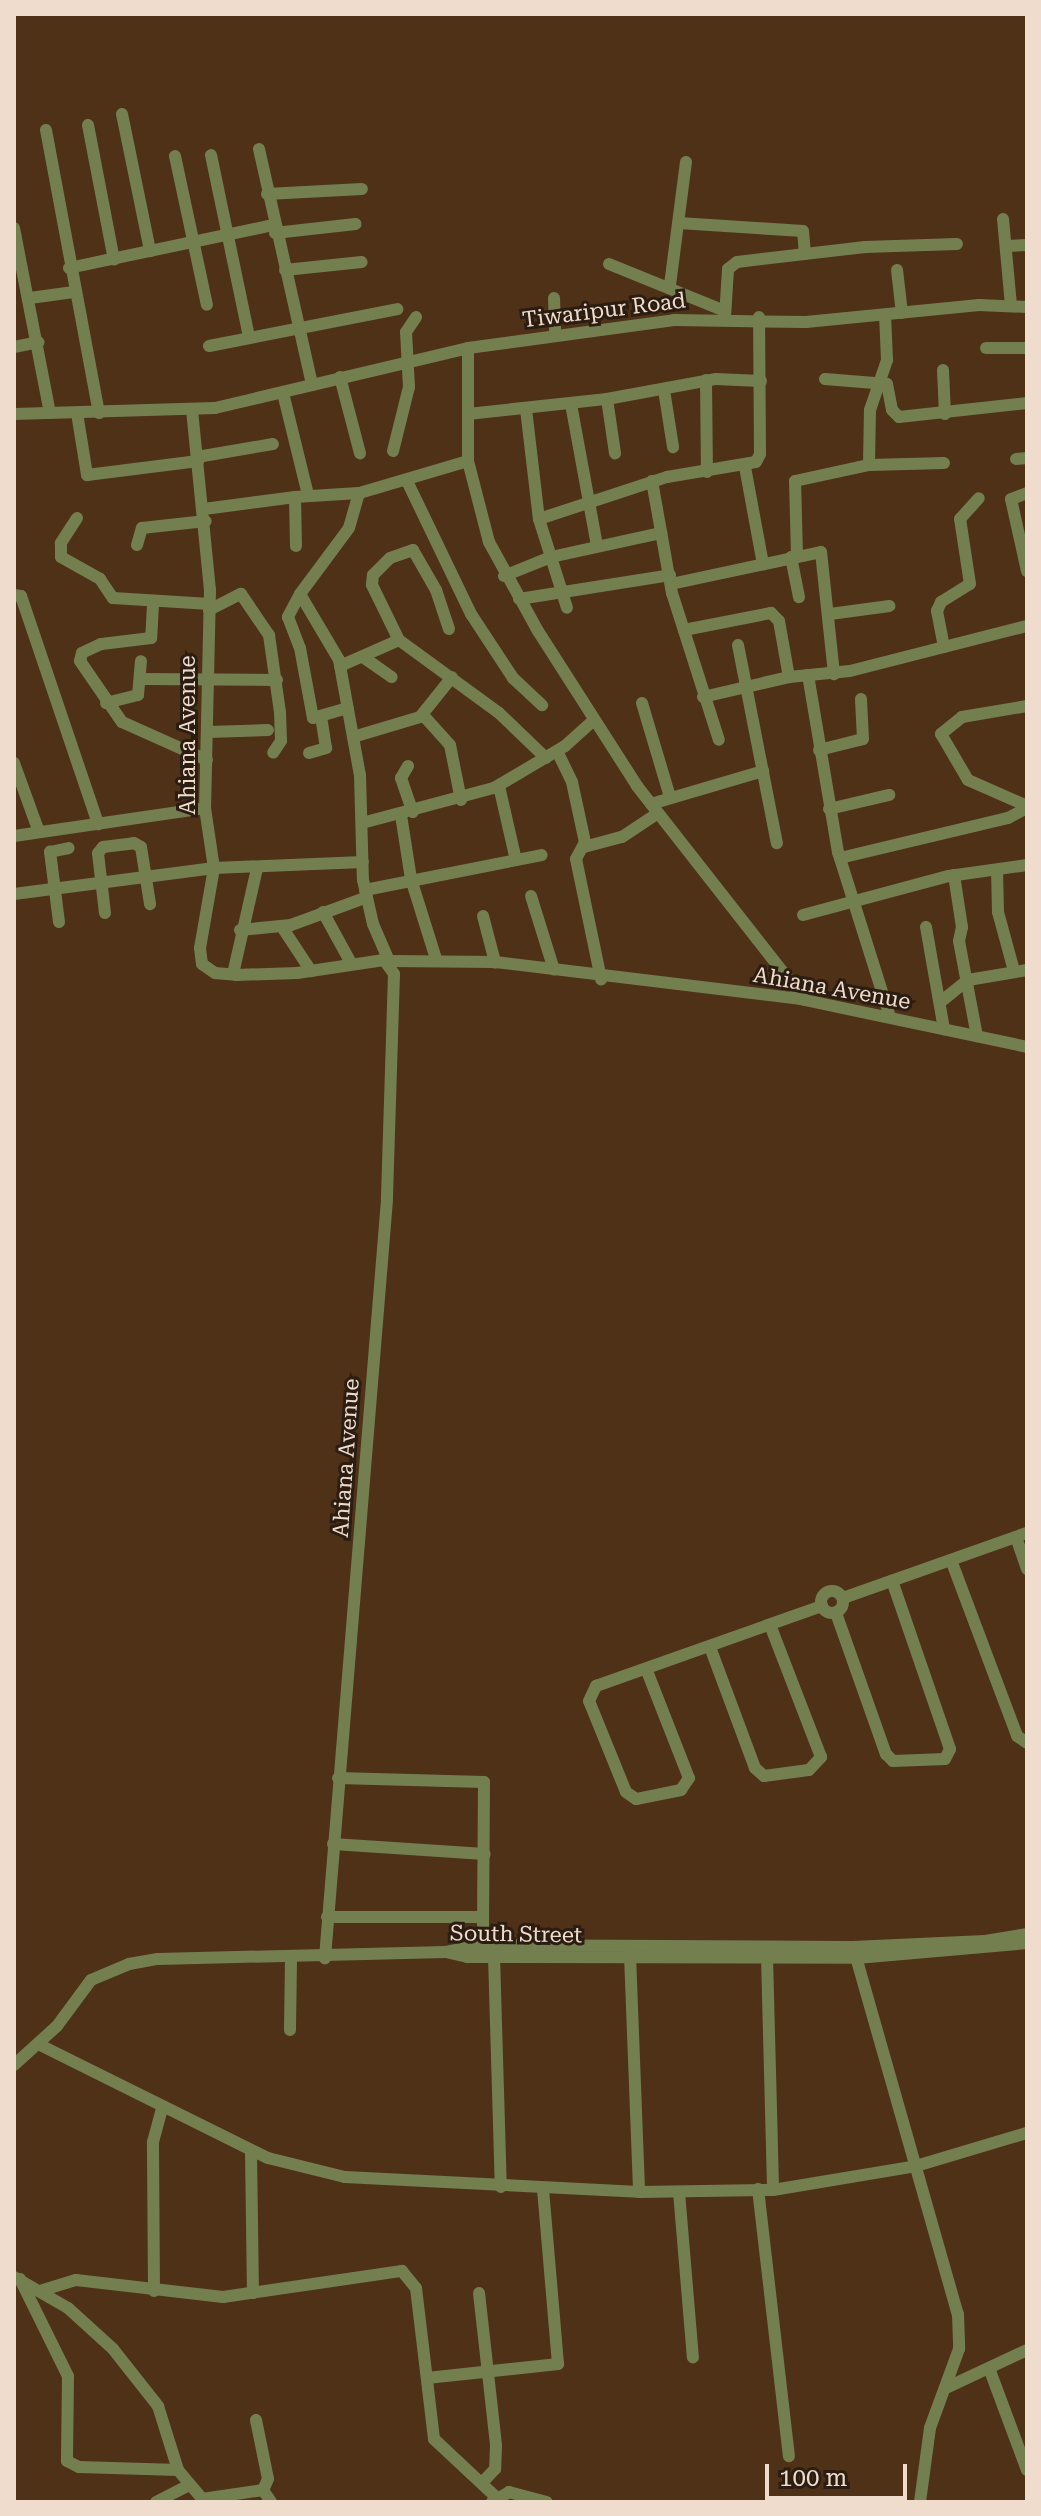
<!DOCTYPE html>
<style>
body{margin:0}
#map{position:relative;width:1041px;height:2516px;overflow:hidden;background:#4f3117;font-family:"Roboto Serif",serif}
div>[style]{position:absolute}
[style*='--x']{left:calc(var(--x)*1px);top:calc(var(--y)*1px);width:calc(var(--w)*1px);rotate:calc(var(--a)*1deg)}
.minor>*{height:12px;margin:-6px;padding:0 6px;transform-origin:6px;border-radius:6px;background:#747f50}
.minor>.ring{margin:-6px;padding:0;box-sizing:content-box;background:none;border:12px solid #747f50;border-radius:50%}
span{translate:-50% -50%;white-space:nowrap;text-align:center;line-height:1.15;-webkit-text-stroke:6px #2b1d12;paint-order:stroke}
.street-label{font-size:22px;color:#efdccd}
.frame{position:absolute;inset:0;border:16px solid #efdccd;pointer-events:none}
.scale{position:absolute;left:765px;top:2464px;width:142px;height:36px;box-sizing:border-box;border:4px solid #efdccd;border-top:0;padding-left:10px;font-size:24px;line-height:28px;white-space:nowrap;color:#efdccd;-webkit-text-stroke:6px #2b1d12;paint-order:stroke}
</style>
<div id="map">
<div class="minor">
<i style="--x:122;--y:114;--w:140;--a:78.4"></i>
<i style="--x:88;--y:125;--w:137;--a:79.1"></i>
<i style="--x:46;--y:130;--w:288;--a:79.4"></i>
<i style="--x:259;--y:149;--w:242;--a:77.3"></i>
<i style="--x:211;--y:155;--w:186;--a:78.2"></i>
<i style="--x:175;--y:156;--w:152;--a:77.9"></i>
<i style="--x:267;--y:194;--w:95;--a:-3"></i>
<i style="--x:1003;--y:219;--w:86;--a:84.7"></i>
<i style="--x:679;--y:223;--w:124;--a:3.7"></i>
<i style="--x:803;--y:231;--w:23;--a:85"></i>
<i style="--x:14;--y:228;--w:188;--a:79"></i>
<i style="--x:275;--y:233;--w:81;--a:-6.4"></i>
<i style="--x:1007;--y:246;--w:20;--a:-3"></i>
<i style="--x:609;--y:264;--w:125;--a:22.1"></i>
<i style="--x:69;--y:268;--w:208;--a:-11.9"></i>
<i style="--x:285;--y:270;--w:77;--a:-5.9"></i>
<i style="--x:897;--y:270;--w:43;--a:83.4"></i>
<i style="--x:670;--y:285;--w:124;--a:-82.6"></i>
<i style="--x:30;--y:298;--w:44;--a:-7.8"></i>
<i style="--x:554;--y:298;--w:38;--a:88"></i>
<i style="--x:725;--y:317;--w:48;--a:-86.4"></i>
<i style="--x:728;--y:269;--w:11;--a:-38"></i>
<i style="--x:737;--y:262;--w:129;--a:-6.7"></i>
<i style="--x:865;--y:247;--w:92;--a:-1.9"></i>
<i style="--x:209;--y:346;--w:192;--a:-11.1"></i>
<i style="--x:14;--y:347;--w:25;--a:-11"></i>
<i style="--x:468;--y:348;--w:113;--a:90"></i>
<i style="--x:468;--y:461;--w:114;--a:163.6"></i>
<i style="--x:359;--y:493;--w:36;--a:106"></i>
<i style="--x:349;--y:528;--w:82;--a:126.6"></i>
<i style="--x:300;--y:594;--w:77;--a:59.4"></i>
<i style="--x:339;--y:660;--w:117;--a:79.7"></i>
<i style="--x:360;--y:775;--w:105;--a:88.4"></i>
<i style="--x:363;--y:880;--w:45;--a:77.2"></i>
<i style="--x:373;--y:924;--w:40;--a:66.6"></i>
<i style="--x:389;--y:961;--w:106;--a:0.5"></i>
<i style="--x:495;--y:962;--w:307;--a:6.9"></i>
<i style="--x:800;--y:999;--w:232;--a:11.9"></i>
<i style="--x:986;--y:348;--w:41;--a:0"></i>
<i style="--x:943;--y:370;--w:44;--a:87.4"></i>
<i style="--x:340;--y:377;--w:79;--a:75.3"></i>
<i style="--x:825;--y:379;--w:62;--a:4.6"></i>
<i style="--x:887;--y:384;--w:26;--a:79"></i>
<i style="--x:892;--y:410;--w:10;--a:45"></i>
<i style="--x:899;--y:417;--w:129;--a:-6.2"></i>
<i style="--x:706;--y:380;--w:92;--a:89.4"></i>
<i style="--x:664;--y:390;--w:58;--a:81"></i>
<i style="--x:283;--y:393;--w:105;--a:76.2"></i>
<i style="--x:607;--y:399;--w:55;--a:81.6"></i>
<i style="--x:571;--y:404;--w:143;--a:79.6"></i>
<i style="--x:526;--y:409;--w:111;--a:83.3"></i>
<i style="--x:539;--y:519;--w:93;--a:72.5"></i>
<i style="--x:192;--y:410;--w:181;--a:84.3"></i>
<i style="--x:210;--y:590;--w:218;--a:91.3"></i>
<i style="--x:205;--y:808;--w:61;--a:81.5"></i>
<i style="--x:214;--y:868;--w:81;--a:99.9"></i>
<i style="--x:200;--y:948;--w:16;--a:83"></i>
<i style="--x:202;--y:964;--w:16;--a:35"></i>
<i style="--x:215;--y:973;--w:21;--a:5"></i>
<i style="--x:236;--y:975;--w:61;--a:-1.9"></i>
<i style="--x:297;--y:973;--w:88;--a:-8.5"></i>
<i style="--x:384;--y:960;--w:17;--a:54"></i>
<i style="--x:394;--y:974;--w:226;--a:91.8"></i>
<i style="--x:387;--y:1200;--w:761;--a:94.68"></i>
<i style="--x:77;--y:413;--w:63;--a:80.8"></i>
<i style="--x:87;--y:475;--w:112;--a:-7.2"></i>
<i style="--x:14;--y:414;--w:201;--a:-1.7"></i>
<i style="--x:215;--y:408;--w:260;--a:-13.3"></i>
<i style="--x:468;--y:348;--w:208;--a:-7.7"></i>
<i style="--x:674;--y:320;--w:132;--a:0.9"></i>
<i style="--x:806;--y:322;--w:174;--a:-5.6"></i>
<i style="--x:979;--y:305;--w:48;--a:2.4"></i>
<i style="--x:468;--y:414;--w:140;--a:-6.2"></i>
<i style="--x:607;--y:399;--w:111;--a:-10.4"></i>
<i style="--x:716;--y:379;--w:45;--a:2.5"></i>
<i style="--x:393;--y:451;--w:66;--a:-76"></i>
<i style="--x:409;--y:387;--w:55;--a:-93.1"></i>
<i style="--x:406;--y:332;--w:18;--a:-56"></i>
<i style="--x:197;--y:457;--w:77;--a:-9.7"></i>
<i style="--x:1016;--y:459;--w:11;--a:-5"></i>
<i style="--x:468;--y:461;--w:84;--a:75.5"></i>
<i style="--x:489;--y:542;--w:102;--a:61.2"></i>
<i style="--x:538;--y:631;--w:184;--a:57.4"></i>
<i style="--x:637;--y:786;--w:272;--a:51.9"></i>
<i style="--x:869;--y:465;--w:55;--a:-89"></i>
<i style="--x:870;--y:410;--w:53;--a:-71.2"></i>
<i style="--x:887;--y:360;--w:45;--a:-92.5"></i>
<i style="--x:745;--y:467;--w:99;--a:79.5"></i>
<i style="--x:407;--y:481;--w:148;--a:64.3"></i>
<i style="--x:471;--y:614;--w:77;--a:56.7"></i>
<i style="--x:513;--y:678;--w:40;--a:43"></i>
<i style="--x:652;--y:481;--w:114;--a:79.9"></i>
<i style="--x:672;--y:593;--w:154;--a:72.3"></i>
<i style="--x:1027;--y:493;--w:17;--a:159"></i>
<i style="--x:1011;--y:499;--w:74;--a:77.5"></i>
<i style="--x:204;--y:509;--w:92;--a:-7.5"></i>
<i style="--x:77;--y:518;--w:30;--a:123"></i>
<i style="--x:61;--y:543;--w:14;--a:90"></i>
<i style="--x:61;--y:557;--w:45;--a:29.4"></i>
<i style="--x:100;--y:579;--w:23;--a:56"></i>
<i style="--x:113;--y:598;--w:97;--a:3.5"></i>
<i style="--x:539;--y:519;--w:135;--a:-18.2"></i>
<i style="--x:667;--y:477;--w:90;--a:-9.6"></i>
<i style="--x:756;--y:462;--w:9;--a:-63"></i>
<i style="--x:760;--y:454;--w:137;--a:-90.4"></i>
<i style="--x:137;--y:545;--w:18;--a:-74"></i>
<i style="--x:142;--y:528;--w:64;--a:-6.2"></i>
<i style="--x:296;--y:546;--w:49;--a:-91.2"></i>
<i style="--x:295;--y:497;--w:64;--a:-3.6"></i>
<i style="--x:797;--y:556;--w:75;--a:-91.5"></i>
<i style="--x:795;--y:481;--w:76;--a:-12.2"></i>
<i style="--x:869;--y:465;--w:75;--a:-1.5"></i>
<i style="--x:791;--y:557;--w:41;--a:78.7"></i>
<i style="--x:504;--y:576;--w:51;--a:-22"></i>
<i style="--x:551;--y:557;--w:113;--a:-12.3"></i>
<i style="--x:671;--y:584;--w:153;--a:-12"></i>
<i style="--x:821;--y:552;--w:123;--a:83.9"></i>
<i style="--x:300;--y:594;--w:26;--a:118"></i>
<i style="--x:288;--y:617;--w:33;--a:69"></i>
<i style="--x:300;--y:648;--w:71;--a:79.5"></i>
<i style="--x:313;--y:718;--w:36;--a:-16"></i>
<i style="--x:14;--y:595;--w:7;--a:8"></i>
<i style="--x:21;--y:596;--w:241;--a:71.3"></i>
<i style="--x:519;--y:599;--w:153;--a:-9"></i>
<i style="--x:153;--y:604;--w:34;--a:93"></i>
<i style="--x:151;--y:638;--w:50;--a:173.2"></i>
<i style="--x:101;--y:644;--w:21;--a:155"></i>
<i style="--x:82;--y:653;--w:8;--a:104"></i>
<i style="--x:80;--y:661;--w:74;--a:55.5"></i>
<i style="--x:122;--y:722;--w:93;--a:24.1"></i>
<i style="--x:209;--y:610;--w:36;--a:-27"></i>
<i style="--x:241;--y:594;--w:50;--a:55.7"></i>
<i style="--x:269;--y:635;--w:78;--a:81.9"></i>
<i style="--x:280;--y:712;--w:29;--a:88"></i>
<i style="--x:281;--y:741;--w:14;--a:124"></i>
<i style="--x:830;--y:614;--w:60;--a:-7.7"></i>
<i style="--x:449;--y:629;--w:41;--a:-108.4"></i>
<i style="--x:436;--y:590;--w:46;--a:-119.9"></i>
<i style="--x:413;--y:550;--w:24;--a:161"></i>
<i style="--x:390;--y:558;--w:24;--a:135"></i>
<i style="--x:373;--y:575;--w:10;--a:96"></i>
<i style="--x:372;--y:585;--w:61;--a:63.9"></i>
<i style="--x:399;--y:640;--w:124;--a:36.1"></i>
<i style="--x:499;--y:713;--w:65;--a:43.8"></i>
<i style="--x:684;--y:630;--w:89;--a:-11.1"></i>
<i style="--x:771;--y:613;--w:11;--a:45"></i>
<i style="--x:779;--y:621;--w:57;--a:79.9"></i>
<i style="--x:738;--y:645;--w:202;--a:78.9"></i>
<i style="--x:944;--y:647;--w:37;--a:-101"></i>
<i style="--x:937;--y:611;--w:10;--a:-66"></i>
<i style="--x:941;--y:602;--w:34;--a:-32"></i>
<i style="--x:970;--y:584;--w:66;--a:-98.7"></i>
<i style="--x:960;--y:519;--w:28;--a:-48"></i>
<i style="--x:363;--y:657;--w:35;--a:35"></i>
<i style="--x:340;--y:666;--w:64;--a:-23.8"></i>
<i style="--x:808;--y:675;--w:180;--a:80.4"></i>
<i style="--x:838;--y:852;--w:173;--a:72.5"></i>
<i style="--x:141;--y:679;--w:136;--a:0.4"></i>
<i style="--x:703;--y:697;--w:88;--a:-13.1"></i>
<i style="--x:789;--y:677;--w:61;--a:-5.6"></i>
<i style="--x:850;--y:671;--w:183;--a:-14.3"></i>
<i style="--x:106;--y:703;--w:33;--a:-14"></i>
<i style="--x:138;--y:695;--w:34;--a:-85"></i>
<i style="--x:642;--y:703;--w:98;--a:73.4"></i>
<i style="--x:1027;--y:706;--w:66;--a:170.4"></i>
<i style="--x:962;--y:717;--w:27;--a:141"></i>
<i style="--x:941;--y:734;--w:53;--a:59.6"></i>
<i style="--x:968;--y:780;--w:64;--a:23.8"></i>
<i style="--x:423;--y:715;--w:40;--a:48"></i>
<i style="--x:450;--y:745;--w:56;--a:78.7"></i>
<i style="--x:208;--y:732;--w:60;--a:-1.9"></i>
<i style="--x:353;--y:737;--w:70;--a:-16.6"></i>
<i style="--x:420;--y:717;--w:51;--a:-51.3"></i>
<i style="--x:819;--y:750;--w:45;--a:-14"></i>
<i style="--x:863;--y:739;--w:40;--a:-92.9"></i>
<i style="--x:557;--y:751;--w:34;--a:64"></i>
<i style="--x:572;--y:782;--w:61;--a:77.8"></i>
<i style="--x:585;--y:842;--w:19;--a:118"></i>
<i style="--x:576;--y:859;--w:123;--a:78.2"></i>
<i style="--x:309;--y:753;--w:18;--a:-16"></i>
<i style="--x:326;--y:748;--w:30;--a:-99"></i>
<i style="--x:14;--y:763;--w:73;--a:70.1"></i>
<i style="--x:408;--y:766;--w:14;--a:120"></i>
<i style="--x:401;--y:778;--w:36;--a:71"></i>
<i style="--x:499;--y:786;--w:76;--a:77.1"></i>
<i style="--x:651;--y:804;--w:117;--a:-16.4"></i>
<i style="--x:829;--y:809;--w:62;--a:-13.1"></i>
<i style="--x:401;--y:815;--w:65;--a:81.1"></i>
<i style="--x:411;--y:879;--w:84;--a:72.6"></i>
<i style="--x:362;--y:823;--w:137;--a:-14.9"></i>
<i style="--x:494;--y:788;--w:82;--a:-30.6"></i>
<i style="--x:565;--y:746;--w:39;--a:-42"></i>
<i style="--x:14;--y:836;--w:193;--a:-8.3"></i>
<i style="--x:584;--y:847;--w:39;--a:-15"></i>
<i style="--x:622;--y:837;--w:43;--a:-33.7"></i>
<i style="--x:840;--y:858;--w:173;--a:-13.4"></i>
<i style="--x:1008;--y:818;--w:21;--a:-28"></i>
<i style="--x:997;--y:870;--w:42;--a:88.6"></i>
<i style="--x:998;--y:912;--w:61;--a:74.8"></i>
<i style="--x:954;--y:875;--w:53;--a:81.3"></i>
<i style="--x:962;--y:927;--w:14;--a:102"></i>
<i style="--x:959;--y:941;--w:97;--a:79.3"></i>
<i style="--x:365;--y:890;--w:180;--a:-11.2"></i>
<i style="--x:14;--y:894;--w:202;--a:-7.4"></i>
<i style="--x:214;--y:868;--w:149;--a:-2.3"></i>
<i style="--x:531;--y:896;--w:77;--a:72.7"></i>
<i style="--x:323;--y:912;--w:58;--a:61.2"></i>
<i style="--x:105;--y:913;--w:60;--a:-96.7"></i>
<i style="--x:98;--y:853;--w:8;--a:-50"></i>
<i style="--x:103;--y:847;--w:31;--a:-7"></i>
<i style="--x:134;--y:843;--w:8;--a:30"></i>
<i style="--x:141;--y:847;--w:58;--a:81"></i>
<i style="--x:803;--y:915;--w:151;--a:-15"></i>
<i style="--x:949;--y:876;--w:79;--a:-8"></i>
<i style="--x:483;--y:916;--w:48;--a:75.4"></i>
<i style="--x:59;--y:922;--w:71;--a:-97.3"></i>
<i style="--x:50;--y:852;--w:19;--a:-12"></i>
<i style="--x:282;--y:927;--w:53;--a:56.6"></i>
<i style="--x:926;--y:927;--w:104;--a:80"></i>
<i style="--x:240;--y:930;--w:51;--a:-5.6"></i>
<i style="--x:291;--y:925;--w:81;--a:-20.2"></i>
<i style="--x:233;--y:974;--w:109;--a:-77.2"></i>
<i style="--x:943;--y:1000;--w:32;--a:-39"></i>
<i style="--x:968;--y:980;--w:60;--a:-9.6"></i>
<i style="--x:1016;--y:1537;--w:34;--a:71"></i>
<i style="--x:951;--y:1560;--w:188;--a:69.4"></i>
<i style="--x:1017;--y:1736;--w:12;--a:35"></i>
<i class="ring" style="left:821px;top:1591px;width:10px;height:10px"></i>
<i style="--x:843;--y:1598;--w:195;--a:-19.5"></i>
<i style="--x:836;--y:1613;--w:150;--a:70.5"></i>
<i style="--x:886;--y:1754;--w:10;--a:45"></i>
<i style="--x:893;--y:1761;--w:52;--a:-2.2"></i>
<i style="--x:945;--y:1759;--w:11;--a:-63"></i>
<i style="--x:950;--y:1749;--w:178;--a:-109"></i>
<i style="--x:710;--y:1647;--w:129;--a:69.6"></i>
<i style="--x:755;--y:1768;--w:12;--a:42"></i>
<i style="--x:764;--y:1776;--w:45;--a:-7.6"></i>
<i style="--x:809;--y:1770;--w:18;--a:-47"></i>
<i style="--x:821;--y:1757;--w:142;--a:-111.1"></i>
<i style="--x:647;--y:1671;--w:115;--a:68.6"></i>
<i style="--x:689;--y:1778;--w:14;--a:124"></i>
<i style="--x:681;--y:1790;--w:46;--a:168.7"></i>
<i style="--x:636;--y:1799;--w:12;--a:-145"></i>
<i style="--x:626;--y:1792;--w:98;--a:-112.1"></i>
<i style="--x:589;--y:1701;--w:17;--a:-65"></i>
<i style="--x:596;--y:1686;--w:240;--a:-19.5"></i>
<i style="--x:338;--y:1778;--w:146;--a:1.6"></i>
<i style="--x:484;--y:1782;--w:163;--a:90.4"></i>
<i style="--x:333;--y:1844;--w:152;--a:3.8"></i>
<i style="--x:327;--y:1917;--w:156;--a:0"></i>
<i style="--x:854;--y:1950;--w:379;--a:74.1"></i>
<i style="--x:958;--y:2314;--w:35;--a:88"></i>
<i style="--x:959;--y:2349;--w:84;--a:110.2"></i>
<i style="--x:930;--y:2428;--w:75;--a:97.7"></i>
<i style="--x:446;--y:1952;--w:38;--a:-11"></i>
<i style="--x:483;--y:1945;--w:370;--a:0.3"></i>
<i style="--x:853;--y:1947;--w:132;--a:-2.6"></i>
<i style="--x:985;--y:1941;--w:43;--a:-9.5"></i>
<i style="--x:630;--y:1955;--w:237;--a:87.8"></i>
<i style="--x:494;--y:1956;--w:231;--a:88.3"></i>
<i style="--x:767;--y:1957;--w:233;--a:88.5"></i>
<i style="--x:290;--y:2030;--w:72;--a:-89.2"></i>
<i style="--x:40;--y:2045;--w:254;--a:26.4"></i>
<i style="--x:268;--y:2158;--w:79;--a:13.9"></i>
<i style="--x:345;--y:2177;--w:294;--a:2.9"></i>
<i style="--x:639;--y:2192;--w:134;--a:-0.9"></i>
<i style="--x:773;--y:2190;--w:145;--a:-9.5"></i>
<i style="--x:916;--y:2166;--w:116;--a:-16.6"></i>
<i style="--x:14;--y:2065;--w:58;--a:-42.2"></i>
<i style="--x:57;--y:2026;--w:57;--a:-53.5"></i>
<i style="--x:91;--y:1980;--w:41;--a:-22.8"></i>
<i style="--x:129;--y:1964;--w:29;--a:-10"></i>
<i style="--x:158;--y:1959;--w:288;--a:-1.4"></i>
<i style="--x:446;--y:1952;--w:22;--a:13"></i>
<i style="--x:467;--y:1957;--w:390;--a:0.1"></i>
<i style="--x:857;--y:1958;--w:171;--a:-5"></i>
<i style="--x:251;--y:2151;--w:142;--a:89.2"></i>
<i style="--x:758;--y:2189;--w:269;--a:83.4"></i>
<i style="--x:679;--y:2192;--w:166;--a:85.2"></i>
<i style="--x:14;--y:2277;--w:62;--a:29.9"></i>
<i style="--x:68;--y:2308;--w:61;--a:42.3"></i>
<i style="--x:113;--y:2349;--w:73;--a:51.7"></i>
<i style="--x:158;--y:2406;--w:67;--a:72.6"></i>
<i style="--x:178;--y:2470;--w:38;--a:50"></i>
<i style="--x:202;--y:2499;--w:62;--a:-8.4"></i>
<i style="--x:263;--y:2490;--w:14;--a:56"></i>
<i style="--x:20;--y:2279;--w:108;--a:63.7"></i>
<i style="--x:68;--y:2376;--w:85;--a:90.7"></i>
<i style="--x:67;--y:2461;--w:13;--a:27"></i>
<i style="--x:79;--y:2467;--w:99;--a:1.7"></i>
<i style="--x:43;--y:2290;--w:34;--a:-17"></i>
<i style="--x:76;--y:2280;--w:148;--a:6.6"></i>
<i style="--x:223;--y:2297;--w:181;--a:-8.3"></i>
<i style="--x:402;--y:2271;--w:22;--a:51"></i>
<i style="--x:416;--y:2288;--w:152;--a:83.2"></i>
<i style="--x:434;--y:2439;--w:85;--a:43.1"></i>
<i style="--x:154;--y:2291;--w:149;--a:-90.4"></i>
<i style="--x:153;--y:2142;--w:35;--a:-75"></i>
<i style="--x:479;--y:2293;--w:153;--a:83.6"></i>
<i style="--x:496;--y:2445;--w:24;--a:92"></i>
<i style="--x:495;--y:2469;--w:16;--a:133"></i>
<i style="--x:989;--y:2368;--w:109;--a:69.6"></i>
<i style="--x:427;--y:2378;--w:132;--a:-6.1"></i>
<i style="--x:558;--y:2364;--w:177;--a:-94.9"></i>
<i style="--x:948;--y:2387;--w:87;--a:-25.1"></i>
<i style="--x:256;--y:2420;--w:60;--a:78.5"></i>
<i style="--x:268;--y:2479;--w:12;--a:114"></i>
<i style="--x:156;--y:2502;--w:36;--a:-27"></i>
<i style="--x:492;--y:2502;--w:20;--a:-30"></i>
<i style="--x:509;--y:2492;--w:39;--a:15"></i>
</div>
<div class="street-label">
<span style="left:604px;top:310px;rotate:-7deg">Tiwaripur Road</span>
<span style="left:188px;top:735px;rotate:-90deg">Ahiana Avenue</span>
<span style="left:832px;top:988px;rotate:10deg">Ahiana Avenue</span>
<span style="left:346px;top:1458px;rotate:-86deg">Ahiana Avenue</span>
<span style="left:516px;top:1934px;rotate:1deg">South Street</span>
</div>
<div class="frame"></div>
<div class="scale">100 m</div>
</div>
